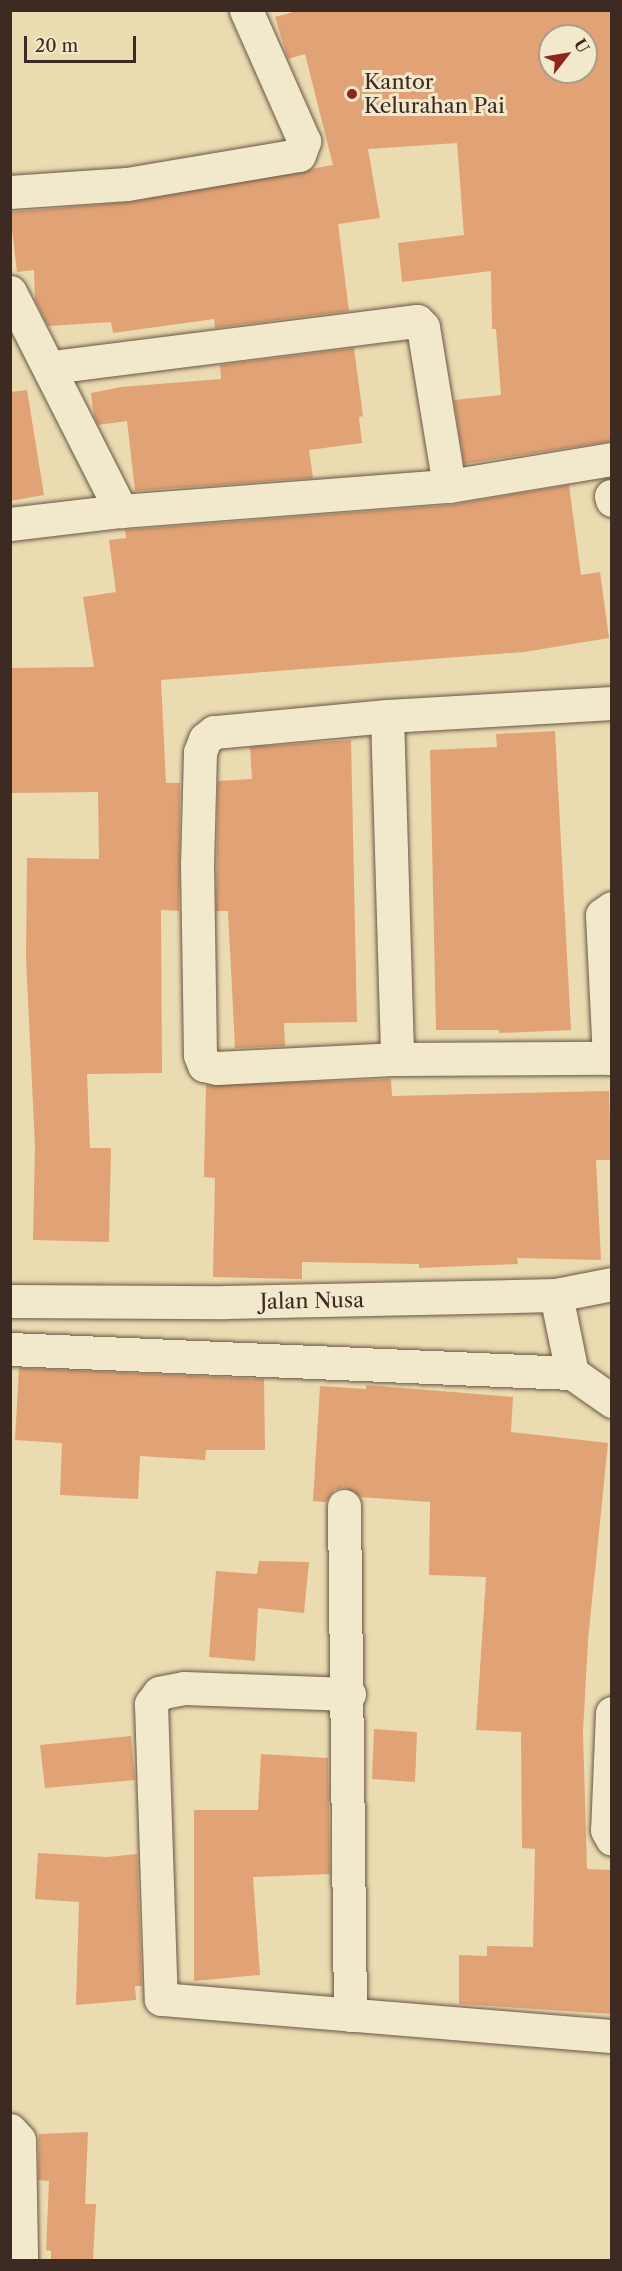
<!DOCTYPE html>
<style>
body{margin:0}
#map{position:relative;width:622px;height:2271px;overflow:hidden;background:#ebdbb1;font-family:"Libre Caslon Text",serif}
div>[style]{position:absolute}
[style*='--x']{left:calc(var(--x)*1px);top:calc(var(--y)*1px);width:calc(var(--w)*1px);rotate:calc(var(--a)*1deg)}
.building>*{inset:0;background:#e1a275}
.roads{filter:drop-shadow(0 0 2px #685646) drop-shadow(0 0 2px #685646)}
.street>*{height:33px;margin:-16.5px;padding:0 16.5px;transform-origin:16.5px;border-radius:16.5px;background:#f2e8cc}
.dots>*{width:16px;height:16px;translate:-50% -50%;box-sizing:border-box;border:3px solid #f2e8cc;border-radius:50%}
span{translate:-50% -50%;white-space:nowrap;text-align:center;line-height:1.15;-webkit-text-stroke:6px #f2e8cc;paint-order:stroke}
.poi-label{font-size:21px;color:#3d2a22}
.left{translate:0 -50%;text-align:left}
.street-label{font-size:21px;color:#3d2a22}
.frame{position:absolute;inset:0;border:12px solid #3d2a22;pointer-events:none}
.north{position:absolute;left:538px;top:24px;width:60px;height:60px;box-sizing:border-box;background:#f2e8cc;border:2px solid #aa9c88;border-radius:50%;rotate:59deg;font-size:16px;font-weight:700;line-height:24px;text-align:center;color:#3d2a22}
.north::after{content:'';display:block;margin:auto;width:21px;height:27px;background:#8f2418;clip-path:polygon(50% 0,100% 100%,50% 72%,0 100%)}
.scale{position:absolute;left:24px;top:36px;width:112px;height:27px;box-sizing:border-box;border:3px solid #3d2a22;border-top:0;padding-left:8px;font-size:18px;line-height:21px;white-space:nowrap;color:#3d2a22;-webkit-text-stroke:4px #f2e8cc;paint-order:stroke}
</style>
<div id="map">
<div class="building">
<i style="clip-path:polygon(evenodd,300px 10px,612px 10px,612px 441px,464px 464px,454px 400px,501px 395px,496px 329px,492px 329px,491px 271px,402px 282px,398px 243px,464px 235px,457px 143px,368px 149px,380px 218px,338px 224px,349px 311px,215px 328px,214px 319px,113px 333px,111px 322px,48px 326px,35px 300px,34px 270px,17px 272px,10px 212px,130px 202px,333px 165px,305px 54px,288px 59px,275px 17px,300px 10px,550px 36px,586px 36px,586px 72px,550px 72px,550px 36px)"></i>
<i style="clip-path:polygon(354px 348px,363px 416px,359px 417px,362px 443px,309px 450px,313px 478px,135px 491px,127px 421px,98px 425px,94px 417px,91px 393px,121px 387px,221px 379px,220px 365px)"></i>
<i style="clip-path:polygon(27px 390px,44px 495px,10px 501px,10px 392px)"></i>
<i style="clip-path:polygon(569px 485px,581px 575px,600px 572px,609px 638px,524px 652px,161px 680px,166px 783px,180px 783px,179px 911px,161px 910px,162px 1073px,87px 1074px,90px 1148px,111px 1148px,109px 1242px,33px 1240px,35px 1146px,26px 958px,27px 858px,99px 859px,98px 792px,11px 793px,10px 668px,94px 667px,83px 597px,116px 592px,109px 540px,126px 538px,125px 530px,451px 505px)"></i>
<i style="clip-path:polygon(555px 731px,571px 1030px,499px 1033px,499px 1030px,436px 1030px,430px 750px,497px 747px,496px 734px)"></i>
<i style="clip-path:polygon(351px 740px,357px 1022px,284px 1023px,285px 1046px,235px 1048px,228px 911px,216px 911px,218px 781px,252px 779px,250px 747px)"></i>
<i style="clip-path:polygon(391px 1079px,392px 1096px,609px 1091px,611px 1160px,596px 1160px,601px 1260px,517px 1258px,518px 1264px,419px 1268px,419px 1264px,302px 1262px,302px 1279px,213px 1277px,215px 1178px,204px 1177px,206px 1085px)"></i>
<i style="clip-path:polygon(19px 1368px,264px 1379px,265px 1450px,206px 1450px,205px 1460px,140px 1456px,138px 1499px,60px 1495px,62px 1443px,15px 1440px)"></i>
<i style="clip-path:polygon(366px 1385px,513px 1397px,511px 1432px,608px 1443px,588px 1640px,583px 1732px,587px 1869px,612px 1870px,612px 2014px,459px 2004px,459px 1955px,487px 1956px,487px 1946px,533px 1947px,535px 1849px,522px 1848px,521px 1732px,476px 1730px,486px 1577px,429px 1575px,430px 1502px,360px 1497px,344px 1487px,334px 1490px,326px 1502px,313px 1501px,320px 1386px,366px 1389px)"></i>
<i style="clip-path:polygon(259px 1561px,309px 1562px,304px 1613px,258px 1608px,255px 1661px,209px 1657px,216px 1571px,257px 1574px)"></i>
<i style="clip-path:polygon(374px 1729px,417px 1732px,415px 1782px,372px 1779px)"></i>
<i style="clip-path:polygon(131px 1736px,135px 1780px,45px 1788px,40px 1745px)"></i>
<i style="clip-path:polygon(261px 1754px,328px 1758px,330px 1874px,253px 1877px,260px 1975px,194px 1981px,194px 1810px,258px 1810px)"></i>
<i style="clip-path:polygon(38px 1853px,107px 1857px,137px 1854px,142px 1986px,135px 1986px,136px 2000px,76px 2005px,79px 1902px,35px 1899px)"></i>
<i style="clip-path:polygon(88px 2132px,85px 2204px,96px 2204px,93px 2260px,51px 2260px,51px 2251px,46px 2250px,49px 2181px,38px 2180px,39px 2134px)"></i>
</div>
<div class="roads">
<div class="street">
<i style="--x:10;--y:192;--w:117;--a:-3.9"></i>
<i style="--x:127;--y:184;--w:174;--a:-9.6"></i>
<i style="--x:299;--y:155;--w:15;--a:-70"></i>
<i style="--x:304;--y:141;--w:143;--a:-113.9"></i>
<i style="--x:10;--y:292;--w:246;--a:63.1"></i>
<i style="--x:52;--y:367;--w:368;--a:-7.2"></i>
<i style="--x:417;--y:321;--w:8;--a:45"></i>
<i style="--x:423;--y:327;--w:161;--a:80.7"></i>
<i style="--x:611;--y:496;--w:4;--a:76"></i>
<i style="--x:10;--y:524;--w:112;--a:-6.7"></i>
<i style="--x:121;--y:511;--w:329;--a:-4.4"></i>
<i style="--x:449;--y:486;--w:165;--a:-9.4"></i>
<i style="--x:612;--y:703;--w:225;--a:176.7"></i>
<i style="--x:387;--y:716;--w:174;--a:174.7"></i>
<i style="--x:214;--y:732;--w:11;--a:142"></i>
<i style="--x:205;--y:739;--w:14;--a:111"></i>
<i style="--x:200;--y:752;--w:112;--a:91.5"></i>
<i style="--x:197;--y:864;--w:191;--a:89.1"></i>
<i style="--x:200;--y:1055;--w:11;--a:68"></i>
<i style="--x:204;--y:1065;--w:13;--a:13"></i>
<i style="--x:217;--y:1068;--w:180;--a:-2.9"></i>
<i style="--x:397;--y:1059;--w:215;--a:-0.3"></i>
<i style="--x:387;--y:716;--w:343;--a:88.3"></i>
<i style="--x:609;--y:1058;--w:143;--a:-92.8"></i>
<i style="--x:602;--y:915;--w:12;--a:-35"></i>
<i style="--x:556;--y:1295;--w:80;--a:78.4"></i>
<i style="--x:10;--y:1301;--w:215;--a:0.3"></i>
<i style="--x:225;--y:1302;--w:331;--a:-1.2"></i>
<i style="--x:556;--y:1295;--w:57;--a:-11.1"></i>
<i style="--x:10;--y:1349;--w:563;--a:2.45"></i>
<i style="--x:572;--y:1373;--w:49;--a:35"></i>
<i style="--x:344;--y:1506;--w:509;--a:89.32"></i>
<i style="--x:349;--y:1694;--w:165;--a:-177.9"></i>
<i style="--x:184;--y:1688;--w:25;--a:169"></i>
<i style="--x:159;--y:1693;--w:14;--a:126"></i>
<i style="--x:151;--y:1704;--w:295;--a:88.1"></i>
<i style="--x:161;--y:1999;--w:453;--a:4.7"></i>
<i style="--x:612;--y:1713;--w:117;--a:92.4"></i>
<i style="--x:607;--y:1830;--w:10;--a:61"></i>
<i style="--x:10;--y:2130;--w:13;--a:48"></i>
<i style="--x:19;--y:2140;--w:120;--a:89"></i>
</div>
</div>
<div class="dots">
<i style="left:352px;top:94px;background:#8f2418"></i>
</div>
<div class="poi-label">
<span class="left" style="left:364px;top:94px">Kantor<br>Kelurahan Pai</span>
</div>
<div class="street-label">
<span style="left:312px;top:1301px;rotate:-1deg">Jalan Nusa</span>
</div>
<div class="frame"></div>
<div class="north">U</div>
<div class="scale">20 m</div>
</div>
